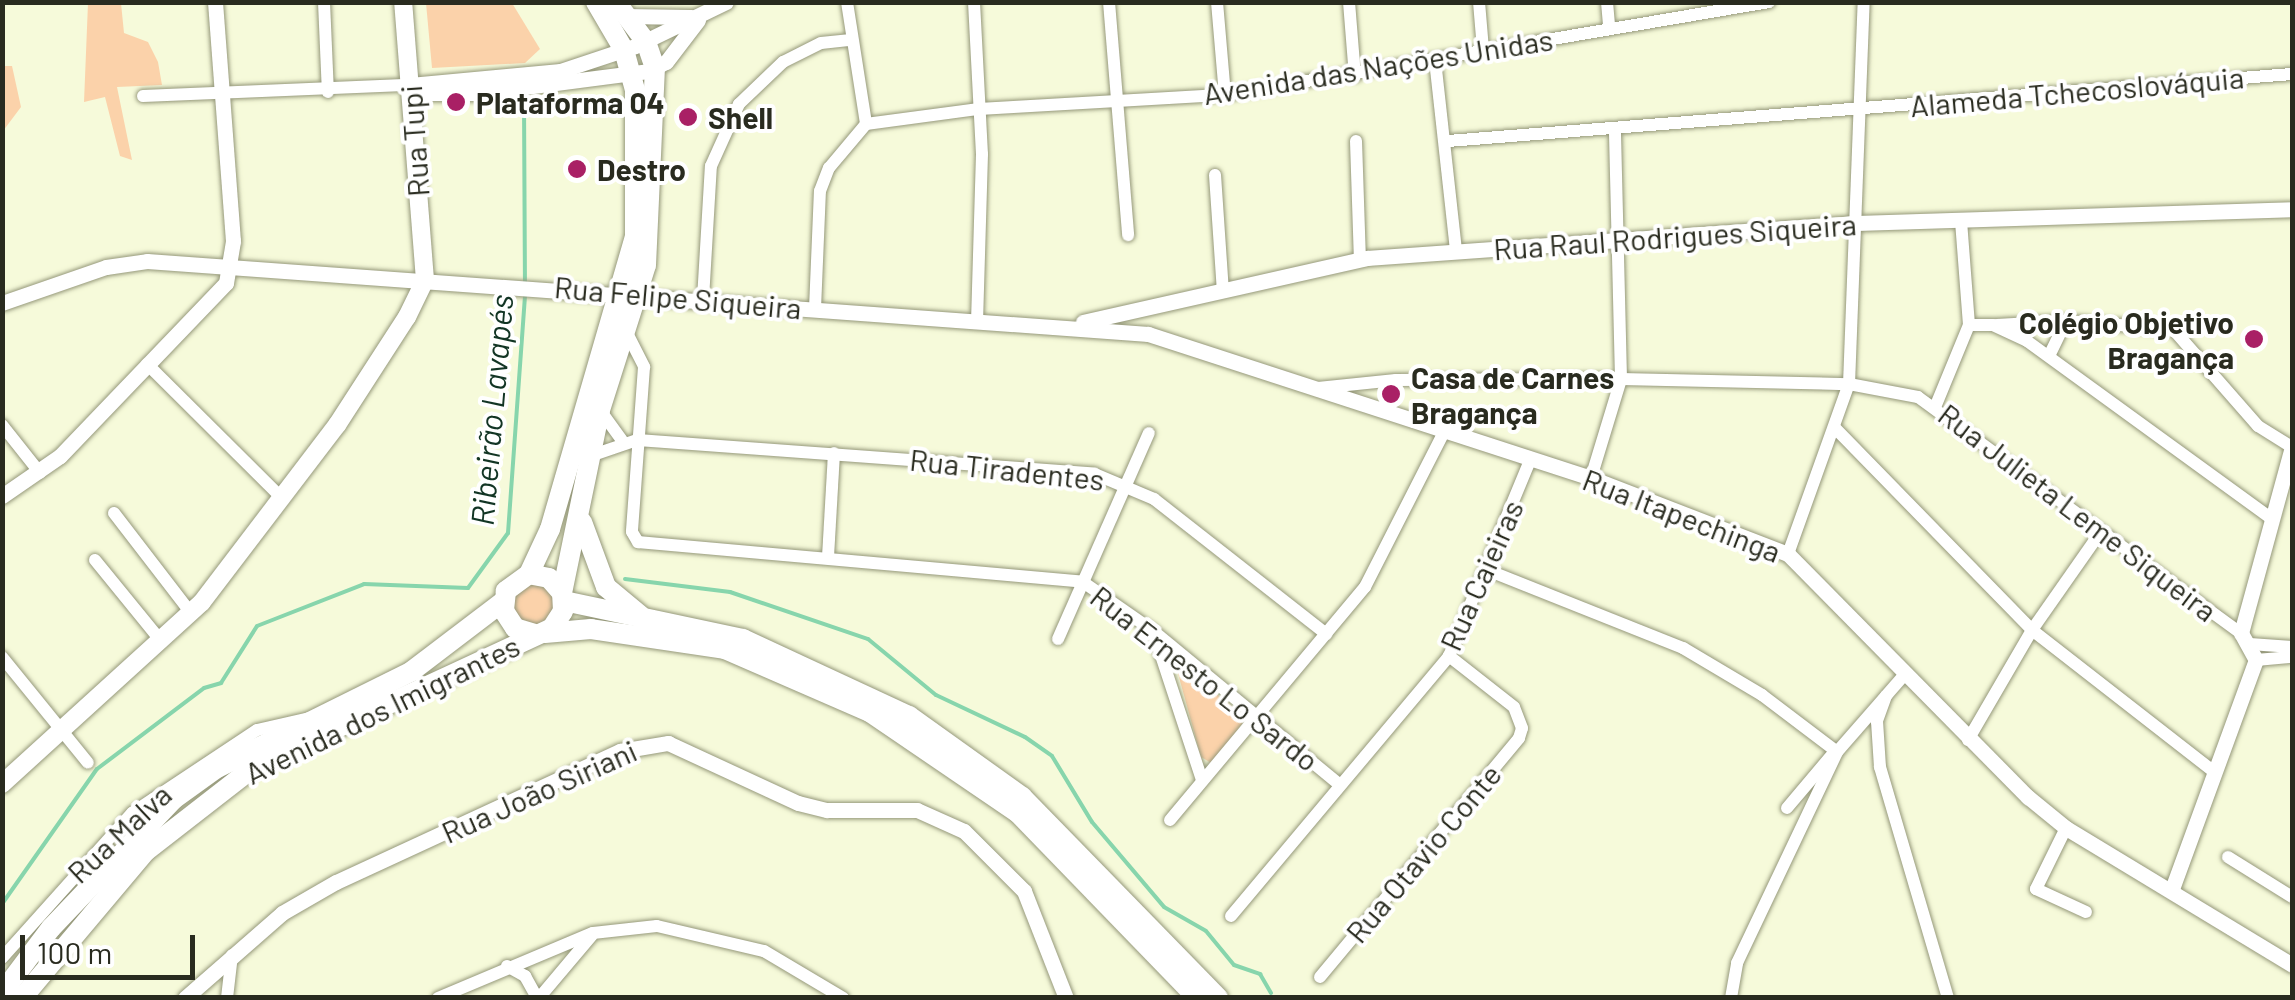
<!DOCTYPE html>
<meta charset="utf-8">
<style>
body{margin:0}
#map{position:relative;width:2295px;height:1000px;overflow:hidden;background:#f6fada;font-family:Barlow,sans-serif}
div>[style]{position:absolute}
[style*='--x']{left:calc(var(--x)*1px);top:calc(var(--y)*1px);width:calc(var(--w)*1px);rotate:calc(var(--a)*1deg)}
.green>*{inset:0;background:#fbd2aa}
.stream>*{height:4px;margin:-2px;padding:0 2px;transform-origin:2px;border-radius:2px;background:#87d5ac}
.roads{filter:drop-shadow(0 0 2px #95987a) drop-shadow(0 0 2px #95987a)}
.minor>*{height:12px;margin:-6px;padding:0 6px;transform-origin:6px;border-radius:6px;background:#fff}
.tertiary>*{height:15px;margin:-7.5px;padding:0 7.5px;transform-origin:7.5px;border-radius:7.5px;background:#fff}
.secondary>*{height:18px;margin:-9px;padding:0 9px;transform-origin:9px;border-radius:9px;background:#fff}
.primary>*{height:20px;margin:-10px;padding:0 10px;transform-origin:10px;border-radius:10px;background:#fff}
.dots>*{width:28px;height:28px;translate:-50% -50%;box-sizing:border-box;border:5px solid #fff;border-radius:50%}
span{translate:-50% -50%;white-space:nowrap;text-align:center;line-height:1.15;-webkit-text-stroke:8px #fff;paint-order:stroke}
.street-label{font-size:30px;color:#292b1f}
.poi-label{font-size:30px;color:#292b1f;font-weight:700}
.left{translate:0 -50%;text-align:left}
.right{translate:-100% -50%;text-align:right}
.water-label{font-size:32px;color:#123524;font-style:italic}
.frame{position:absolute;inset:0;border:5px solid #292b1f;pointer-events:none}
.scale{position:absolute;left:20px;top:935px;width:175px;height:45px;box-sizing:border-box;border:5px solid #292b1f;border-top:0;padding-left:12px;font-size:30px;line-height:35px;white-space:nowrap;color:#292b1f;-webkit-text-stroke:8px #fff;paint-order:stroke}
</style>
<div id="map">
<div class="green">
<i style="clip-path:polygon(88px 3px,121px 3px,124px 33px,148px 42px,158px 62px,162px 85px,117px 87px,132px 160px,120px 156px,105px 97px,84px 102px)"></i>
<i style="clip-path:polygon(426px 3px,512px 3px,540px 49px,525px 63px,432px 68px)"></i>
<i style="clip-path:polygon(3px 66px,12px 66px,21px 107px,3px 131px)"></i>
<i style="clip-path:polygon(525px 581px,553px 589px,554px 618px,534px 628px,511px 612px,513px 590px)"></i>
<i style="clip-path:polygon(1174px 659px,1246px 718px,1213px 764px,1201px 757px)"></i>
</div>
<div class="stream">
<i style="--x:524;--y:101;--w:185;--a:89.7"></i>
<i style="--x:625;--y:579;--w:106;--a:7.1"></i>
<i style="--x:730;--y:592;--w:146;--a:18.8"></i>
<i style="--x:868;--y:639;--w:88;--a:39.5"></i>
<i style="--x:936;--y:695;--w:98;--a:25.3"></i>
<i style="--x:1025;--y:737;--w:33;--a:35"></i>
<i style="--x:1052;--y:756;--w:77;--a:58.8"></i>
<i style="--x:1092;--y:822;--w:111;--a:49.7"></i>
<i style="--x:1164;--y:907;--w:48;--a:29.7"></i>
<i style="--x:1206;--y:931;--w:44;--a:50.5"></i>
<i style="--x:1234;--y:965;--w:28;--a:19"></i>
<i style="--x:1260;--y:974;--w:22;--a:60"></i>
<i style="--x:2;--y:904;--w:165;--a:-54.9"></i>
<i style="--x:97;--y:769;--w:134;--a:-37.1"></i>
<i style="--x:204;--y:688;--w:18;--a:-16"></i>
<i style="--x:221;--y:683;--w:67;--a:-57.7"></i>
<i style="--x:257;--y:626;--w:115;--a:-21.4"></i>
<i style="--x:364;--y:584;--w:104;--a:2.2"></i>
<i style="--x:468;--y:588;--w:68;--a:-54"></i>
<i style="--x:508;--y:533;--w:239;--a:-85.9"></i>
</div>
<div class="roads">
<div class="minor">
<i style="--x:324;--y:2;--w:90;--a:87.5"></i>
<i style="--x:847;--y:2;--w:123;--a:81.1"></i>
<i style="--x:974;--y:2;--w:152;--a:87"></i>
<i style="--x:982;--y:154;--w:166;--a:91.7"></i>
<i style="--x:1109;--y:2;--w:234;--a:85.3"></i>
<i style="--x:1217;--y:2;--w:93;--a:85.1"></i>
<i style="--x:1349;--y:2;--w:74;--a:85.4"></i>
<i style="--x:1479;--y:2;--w:48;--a:85.2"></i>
<i style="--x:1607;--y:2;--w:25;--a:85"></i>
<i style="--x:1435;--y:60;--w:191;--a:83.7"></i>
<i style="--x:143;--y:96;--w:267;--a:-2.4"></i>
<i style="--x:866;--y:124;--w:114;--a:-7.6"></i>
<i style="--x:979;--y:109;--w:246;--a:-3.3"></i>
<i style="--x:1225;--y:95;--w:552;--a:-9.7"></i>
<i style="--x:1356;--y:141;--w:119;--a:88.1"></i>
<i style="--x:1448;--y:141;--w:847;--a:-4.54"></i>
<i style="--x:1215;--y:175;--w:116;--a:86.1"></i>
<i style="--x:703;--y:299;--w:133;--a:-86.6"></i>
<i style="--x:711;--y:166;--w:68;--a:-65.7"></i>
<i style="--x:739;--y:104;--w:61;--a:-43.7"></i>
<i style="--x:783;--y:62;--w:42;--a:-26.6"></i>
<i style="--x:821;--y:43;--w:30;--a:-6"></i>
<i style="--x:815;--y:309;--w:118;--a:-87.6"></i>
<i style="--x:820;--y:191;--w:25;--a:-69"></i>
<i style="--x:829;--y:168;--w:57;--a:-49.9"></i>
<i style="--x:1969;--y:325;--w:24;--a:0"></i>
<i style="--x:1993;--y:325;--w:38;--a:25"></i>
<i style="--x:2027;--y:341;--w:303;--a:36"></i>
<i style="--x:1997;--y:325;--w:69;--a:-3.3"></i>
<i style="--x:2066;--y:321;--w:107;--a:4.3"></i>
<i style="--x:2173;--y:329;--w:129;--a:48.8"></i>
<i style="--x:2258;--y:426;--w:40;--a:32"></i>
<i style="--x:627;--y:333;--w:38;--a:63"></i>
<i style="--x:644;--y:367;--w:165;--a:94.2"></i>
<i style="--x:632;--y:532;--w:12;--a:59"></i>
<i style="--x:638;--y:542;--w:447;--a:5.1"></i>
<i style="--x:1083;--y:582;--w:84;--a:34.8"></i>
<i style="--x:1152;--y:630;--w:242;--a:39.5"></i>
<i style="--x:2049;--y:356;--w:39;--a:-64"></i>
<i style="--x:147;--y:364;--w:189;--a:44.8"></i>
<i style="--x:1318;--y:388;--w:78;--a:-5.9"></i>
<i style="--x:1396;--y:380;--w:225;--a:-0.3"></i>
<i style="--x:1621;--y:379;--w:228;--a:1.3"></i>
<i style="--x:1849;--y:384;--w:70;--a:10.7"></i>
<i style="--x:1918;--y:397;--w:400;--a:36.2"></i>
<i style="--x:1936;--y:405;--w:87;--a:-67.6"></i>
<i style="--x:1969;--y:325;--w:105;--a:-94.4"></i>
<i style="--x:600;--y:410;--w:37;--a:54"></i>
<i style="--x:2;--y:425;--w:61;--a:51.6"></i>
<i style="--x:1835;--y:428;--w:282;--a:45.7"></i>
<i style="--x:2032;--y:630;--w:229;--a:37.9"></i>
<i style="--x:590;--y:456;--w:50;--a:-18.8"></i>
<i style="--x:637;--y:440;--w:459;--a:4.2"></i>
<i style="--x:1095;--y:474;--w:64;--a:23"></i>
<i style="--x:1154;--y:499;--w:219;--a:38.1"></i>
<i style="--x:1591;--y:478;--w:103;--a:-73.1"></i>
<i style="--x:1621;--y:379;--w:250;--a:-91.4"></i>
<i style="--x:114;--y:513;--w:126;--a:52.4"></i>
<i style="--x:1788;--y:554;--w:181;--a:-70.3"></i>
<i style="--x:1849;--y:384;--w:382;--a:-87.8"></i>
<i style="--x:828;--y:557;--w:104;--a:-86.7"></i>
<i style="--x:95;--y:560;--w:104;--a:50.8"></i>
<i style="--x:1487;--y:570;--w:211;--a:21.7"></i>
<i style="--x:1683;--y:648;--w:92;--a:30.7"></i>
<i style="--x:1762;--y:695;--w:94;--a:37.2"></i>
<i style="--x:1153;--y:631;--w:157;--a:71.8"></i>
<i style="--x:1058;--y:639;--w:225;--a:-66.2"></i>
<i style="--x:2250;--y:644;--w:42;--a:4.1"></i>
<i style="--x:2;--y:657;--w:136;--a:50.9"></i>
<i style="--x:2256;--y:660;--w:36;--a:-5"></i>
<i style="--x:1886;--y:696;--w:27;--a:110"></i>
<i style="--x:1877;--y:721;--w:46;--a:86.3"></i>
<i style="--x:1880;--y:767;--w:241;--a:73.6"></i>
<i style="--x:1968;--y:740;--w:127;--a:-59.8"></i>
<i style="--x:2032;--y:630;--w:118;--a:-55"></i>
<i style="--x:1787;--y:808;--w:68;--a:-49.8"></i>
<i style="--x:1170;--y:820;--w:304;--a:-50.1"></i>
<i style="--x:1365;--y:587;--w:174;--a:-63"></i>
<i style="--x:2066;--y:828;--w:68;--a:116.2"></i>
<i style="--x:2036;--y:889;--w:55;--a:24.7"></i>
<i style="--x:2228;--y:857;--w:75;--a:32"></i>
<i style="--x:1231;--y:916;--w:339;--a:-50"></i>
<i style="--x:1449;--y:656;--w:212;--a:-67.5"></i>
<i style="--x:2;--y:958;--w:195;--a:-48.1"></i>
<i style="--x:132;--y:813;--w:150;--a:-33.6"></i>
<i style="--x:257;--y:730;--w:54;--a:-12.8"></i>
<i style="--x:507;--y:966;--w:21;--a:29"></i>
<i style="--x:525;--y:976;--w:25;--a:61"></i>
<i style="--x:1320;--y:977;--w:311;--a:-50.2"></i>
<i style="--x:1519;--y:738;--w:10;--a:-73"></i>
<i style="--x:1522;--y:728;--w:22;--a:-111"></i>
<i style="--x:1514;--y:707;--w:83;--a:-141.9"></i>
<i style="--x:227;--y:998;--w:43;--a:-83.4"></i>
<i style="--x:438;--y:998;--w:168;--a:-22.8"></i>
<i style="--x:593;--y:933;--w:64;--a:-6.2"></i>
<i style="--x:657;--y:926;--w:110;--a:13.2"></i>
<i style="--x:764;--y:951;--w:92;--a:30.7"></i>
<i style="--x:539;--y:998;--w:82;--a:-49.9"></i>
<i style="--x:1731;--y:998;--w:36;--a:-80"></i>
<i style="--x:1737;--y:963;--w:233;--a:-64.6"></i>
<i style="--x:1837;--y:752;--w:103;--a:-48.9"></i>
</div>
<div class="tertiary">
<i style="--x:625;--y:16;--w:66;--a:0.9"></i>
<i style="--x:410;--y:85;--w:151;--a:-5.3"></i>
<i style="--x:560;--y:71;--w:79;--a:-18.4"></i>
<i style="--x:635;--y:46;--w:101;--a:-25.8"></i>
<i style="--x:410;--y:85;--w:17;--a:28"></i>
<i style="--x:425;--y:93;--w:54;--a:0"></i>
<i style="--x:479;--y:93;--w:170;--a:-7.4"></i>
<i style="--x:648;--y:71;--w:20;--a:-27"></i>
<i style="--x:666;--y:62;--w:53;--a:-52.7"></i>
<i style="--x:2;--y:303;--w:110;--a:-19.1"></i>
<i style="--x:106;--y:267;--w:41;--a:-8.3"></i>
<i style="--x:147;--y:261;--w:1004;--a:4.17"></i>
<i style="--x:1148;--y:334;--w:466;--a:18"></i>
<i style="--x:1591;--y:478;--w:211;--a:21.1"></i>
<i style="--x:1788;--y:554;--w:342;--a:45.4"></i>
<i style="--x:2028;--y:797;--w:49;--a:39.2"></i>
<i style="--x:2066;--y:828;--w:264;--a:31.2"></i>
<i style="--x:1083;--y:322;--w:291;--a:-12.7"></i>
<i style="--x:1367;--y:258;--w:490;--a:-4.1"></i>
<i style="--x:1856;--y:223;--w:436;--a:-1.8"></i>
<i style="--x:2;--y:496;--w:70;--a:-34.6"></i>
<i style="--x:60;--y:456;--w:240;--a:-46.2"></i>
<i style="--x:226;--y:283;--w:43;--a:-80.5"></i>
<i style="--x:233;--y:241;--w:240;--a:-94.3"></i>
<i style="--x:2172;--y:889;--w:244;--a:-69.9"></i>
<i style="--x:2256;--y:660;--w:31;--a:-119"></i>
<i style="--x:2241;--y:633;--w:193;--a:-74.7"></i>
<i style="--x:185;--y:998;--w:129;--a:-41.2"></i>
<i style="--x:282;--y:913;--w:62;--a:-29.9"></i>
<i style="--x:336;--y:882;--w:313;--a:-24.8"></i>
<i style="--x:620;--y:751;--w:49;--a:-9.5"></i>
<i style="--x:668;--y:743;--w:143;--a:24.8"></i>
<i style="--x:798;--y:803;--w:30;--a:14"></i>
<i style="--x:827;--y:810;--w:90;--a:0"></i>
<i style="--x:917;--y:810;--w:51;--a:24.1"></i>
<i style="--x:964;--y:831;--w:85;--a:45"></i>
<i style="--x:1024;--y:891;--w:115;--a:68.6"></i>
</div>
<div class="secondary">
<i style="--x:2;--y:784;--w:270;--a:-42.3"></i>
<i style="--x:202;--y:602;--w:223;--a:-52.7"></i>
<i style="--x:337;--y:425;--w:129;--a:-57.1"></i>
<i style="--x:407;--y:317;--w:41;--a:-64.1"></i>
<i style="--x:425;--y:280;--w:279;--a:-94.5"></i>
</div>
<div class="primary">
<i style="--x:582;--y:522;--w:69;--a:69.7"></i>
<i style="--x:606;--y:587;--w:45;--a:39.6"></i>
<i style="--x:529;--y:574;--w:50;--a:-65"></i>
<i style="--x:550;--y:529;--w:304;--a:-73.8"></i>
<i style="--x:635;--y:237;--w:147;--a:-90"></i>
<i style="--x:635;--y:90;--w:41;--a:-105.4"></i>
<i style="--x:624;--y:50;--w:56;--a:-120.3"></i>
<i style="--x:562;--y:593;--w:187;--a:-78.3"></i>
<i style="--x:600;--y:410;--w:152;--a:-72.4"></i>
<i style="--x:646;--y:265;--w:197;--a:-87.4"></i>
<i style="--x:655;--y:68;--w:28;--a:-109"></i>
<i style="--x:646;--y:42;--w:50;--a:-126.9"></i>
<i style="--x:564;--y:601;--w:183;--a:12"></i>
<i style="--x:743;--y:639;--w:183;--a:24.9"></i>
<i style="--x:909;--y:716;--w:139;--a:35.6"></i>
<i style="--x:1022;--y:797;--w:281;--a:45.7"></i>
<i style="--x:545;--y:633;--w:46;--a:-5"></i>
<i style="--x:591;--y:629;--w:135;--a:8.5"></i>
<i style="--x:725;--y:649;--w:158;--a:23.5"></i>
<i style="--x:870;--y:712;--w:179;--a:34.3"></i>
<i style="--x:1018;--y:813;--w:257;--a:45.9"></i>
<i style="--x:2;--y:993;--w:81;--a:-53"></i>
<i style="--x:51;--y:928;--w:178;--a:-46.4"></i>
<i style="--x:174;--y:799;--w:53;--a:-35.8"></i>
<i style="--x:217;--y:768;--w:218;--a:-26.4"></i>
<i style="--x:412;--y:671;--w:116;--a:-37.3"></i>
<i style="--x:22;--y:998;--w:192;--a:-49.9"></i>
<i style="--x:146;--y:851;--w:138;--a:-37.9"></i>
<i style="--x:255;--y:766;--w:327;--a:-24.9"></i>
<i style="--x:552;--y:628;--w:20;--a:-57"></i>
<i style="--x:563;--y:611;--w:18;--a:-93"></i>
<i style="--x:562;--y:593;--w:20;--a:-131"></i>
<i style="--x:549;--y:578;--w:20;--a:-169"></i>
<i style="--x:529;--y:574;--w:29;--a:144"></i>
<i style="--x:506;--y:591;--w:20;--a:96"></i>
<i style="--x:504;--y:611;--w:20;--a:57"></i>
<i style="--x:515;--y:628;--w:21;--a:17"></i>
</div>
</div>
<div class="dots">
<i style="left:456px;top:102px;background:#a92065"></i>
<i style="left:688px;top:117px;background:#a92065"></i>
<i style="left:577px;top:169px;background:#a92065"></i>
<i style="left:2254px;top:339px;background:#a92065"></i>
<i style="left:1391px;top:394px;background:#a92065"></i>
</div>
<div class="street-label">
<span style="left:1378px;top:66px;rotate:-9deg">Avenida das Nações Unidas</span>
<span style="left:2077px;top:91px;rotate:-5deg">Alameda Tchecoslováquia</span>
<span style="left:414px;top:141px;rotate:-94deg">Rua Tupi</span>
<span style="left:1675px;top:236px;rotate:-4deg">Rua Raul Rodrigues Siqueira</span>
<span style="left:678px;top:297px;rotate:5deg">Rua Felipe Siqueira</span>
<span style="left:1007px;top:469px;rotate:6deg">Rua Tiradentes</span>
<span style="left:2078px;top:512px;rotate:37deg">Rua Julieta Leme Siqueira</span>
<span style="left:1682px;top:515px;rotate:21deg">Rua Itapechinga</span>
<span style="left:1481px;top:575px;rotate:-66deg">Rua Caieiras</span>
<span style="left:1205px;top:678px;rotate:38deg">Rua Ernesto Lo Sardo</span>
<span style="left:382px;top:709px;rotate:-26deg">Avenida dos Imigrantes</span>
<span style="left:539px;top:791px;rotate:-24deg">Rua João Siriani</span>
<span style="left:119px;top:833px;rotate:-43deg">Rua Malva</span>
<span style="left:1423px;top:853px;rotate:-50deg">Rua Otavio Conte</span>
</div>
<div class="poi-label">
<span class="left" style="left:476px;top:102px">Plataforma 04</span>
<span class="left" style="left:708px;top:117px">Shell</span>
<span class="left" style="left:597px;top:169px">Destro</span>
<span class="right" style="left:2234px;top:339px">Colégio Objetivo<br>Bragança</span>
<span class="left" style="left:1411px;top:394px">Casa de Carnes<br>Bragança</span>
</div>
<div class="water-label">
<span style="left:491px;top:410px;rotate:-85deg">Ribeirão Lavapés</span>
</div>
<div class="frame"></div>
<div class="scale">100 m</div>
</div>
